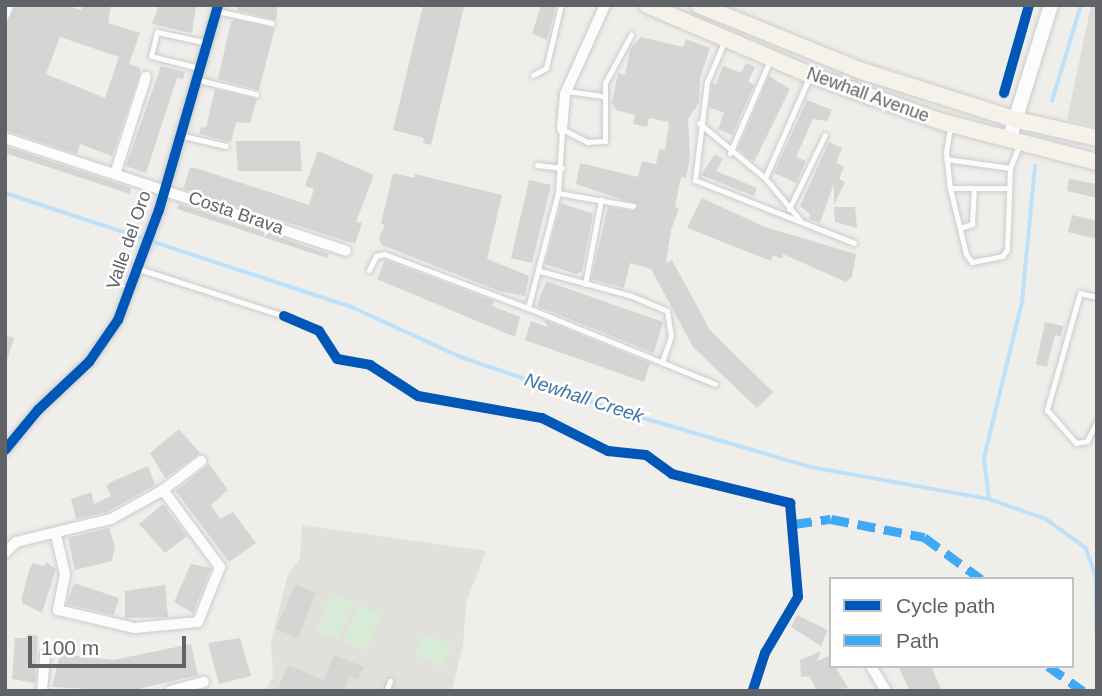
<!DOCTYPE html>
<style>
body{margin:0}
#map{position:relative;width:1102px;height:696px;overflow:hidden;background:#efeeea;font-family:Arial,sans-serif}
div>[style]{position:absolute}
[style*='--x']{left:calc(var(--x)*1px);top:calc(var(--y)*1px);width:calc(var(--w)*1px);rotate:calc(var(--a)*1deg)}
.industrial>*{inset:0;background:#dfddda}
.education>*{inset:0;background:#e2e0da}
.green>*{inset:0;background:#d8ebd6}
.stream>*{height:3.5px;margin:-1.75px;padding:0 1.75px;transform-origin:1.75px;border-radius:1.75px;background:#bfe0f9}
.building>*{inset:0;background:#d6d5d3}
.roads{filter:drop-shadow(0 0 2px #cbcccc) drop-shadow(0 0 2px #cbcccc)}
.lane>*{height:5px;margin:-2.5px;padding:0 2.5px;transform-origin:2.5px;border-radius:2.5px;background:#fdfcfc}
.street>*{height:10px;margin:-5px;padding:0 5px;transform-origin:5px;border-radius:5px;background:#fdfcfc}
.secondary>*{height:14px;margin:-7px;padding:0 7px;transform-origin:7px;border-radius:7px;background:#fdfcfc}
.primary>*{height:16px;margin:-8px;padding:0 8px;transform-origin:8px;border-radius:8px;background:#f4f2e9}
.quiet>*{height:9px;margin-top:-4.5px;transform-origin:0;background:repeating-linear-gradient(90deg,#3fa9f5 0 18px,transparent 0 27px)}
.cycleway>*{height:10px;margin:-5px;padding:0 5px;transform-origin:5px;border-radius:5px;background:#0057b8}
span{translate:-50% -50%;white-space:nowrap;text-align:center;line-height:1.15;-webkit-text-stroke:5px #fff;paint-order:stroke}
.street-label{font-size:18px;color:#5f6368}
.water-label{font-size:19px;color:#4174aa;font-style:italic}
.frame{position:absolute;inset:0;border:7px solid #5f6368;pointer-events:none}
.legend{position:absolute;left:829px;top:577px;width:245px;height:91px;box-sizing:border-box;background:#fff;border:2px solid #bfc1c3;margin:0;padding:9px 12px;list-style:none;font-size:21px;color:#5f6368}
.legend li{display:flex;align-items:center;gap:14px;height:35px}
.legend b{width:35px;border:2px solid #bfc1c3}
.scale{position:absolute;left:28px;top:636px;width:158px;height:32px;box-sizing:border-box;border:4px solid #5f6368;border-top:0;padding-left:9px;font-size:21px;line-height:24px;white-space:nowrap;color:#5f6368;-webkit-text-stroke:5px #fff;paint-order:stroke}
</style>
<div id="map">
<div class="industrial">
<i style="clip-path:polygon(1091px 5px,1097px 5px,1097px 127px,1067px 120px)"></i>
</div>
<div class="education">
<i style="clip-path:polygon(302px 525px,486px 551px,466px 603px,463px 645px,452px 691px,265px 691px,273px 676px,271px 641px,288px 574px,300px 559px)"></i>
</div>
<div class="green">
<i style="clip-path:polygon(332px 594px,354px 603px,338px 640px,316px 631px)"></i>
<i style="clip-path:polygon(359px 605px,381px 614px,365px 651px,343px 642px)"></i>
<i style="clip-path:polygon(424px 634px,452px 645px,443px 667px,415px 656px)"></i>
</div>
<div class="stream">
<i style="--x:1052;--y:101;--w:100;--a:-73.2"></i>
<i style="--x:5;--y:193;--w:367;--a:18.2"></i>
<i style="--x:354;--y:308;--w:118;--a:24.6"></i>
<i style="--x:461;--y:357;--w:164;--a:18.9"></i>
<i style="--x:616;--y:410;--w:203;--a:16.3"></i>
<i style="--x:811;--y:467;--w:181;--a:10.2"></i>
<i style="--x:989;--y:499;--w:60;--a:19.3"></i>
<i style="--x:1046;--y:519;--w:49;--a:35.9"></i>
<i style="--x:1086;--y:548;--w:29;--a:70"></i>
<i style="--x:1096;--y:575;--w:57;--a:89"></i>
<i style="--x:989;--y:499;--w:41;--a:-97"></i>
<i style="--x:984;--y:458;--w:161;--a:-76.3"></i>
<i style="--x:1022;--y:302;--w:136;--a:-84.5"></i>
</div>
<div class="building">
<i style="clip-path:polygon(evenodd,16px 5px,66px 5px,81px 10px,83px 5px,111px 5px,108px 23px,140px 33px,129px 64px,140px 68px,140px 73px,112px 156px,80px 144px,77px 154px,5px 130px,5px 27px,16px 5px,60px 37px,119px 57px,105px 98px,46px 74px,60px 37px)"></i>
<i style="clip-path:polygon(159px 5px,196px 5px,192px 33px,152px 24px)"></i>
<i style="clip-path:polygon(238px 5px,278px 5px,276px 20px,237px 10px)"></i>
<i style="clip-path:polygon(423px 5px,464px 7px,431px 145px,423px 143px,424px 138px,393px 130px)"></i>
<i style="clip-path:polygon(541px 5px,556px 5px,547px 40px,532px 34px)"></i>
<i style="clip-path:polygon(236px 20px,275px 28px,259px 90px,218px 79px,231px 22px)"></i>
<i style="clip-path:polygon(641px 37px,683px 47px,686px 39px,710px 48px,700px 78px,699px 103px,688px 119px,690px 157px,686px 178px,681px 177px,675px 207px,679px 209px,671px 230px,666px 263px,672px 260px,710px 330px,773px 392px,757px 408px,693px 347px,651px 269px,630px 263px,624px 288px,591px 279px,608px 207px,633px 211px,638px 205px,576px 184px,580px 163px,638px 177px,642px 161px,656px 164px,659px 149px,665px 150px,669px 122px,649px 118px,647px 127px,633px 124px,635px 115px,616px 110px,612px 103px,618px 73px,625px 75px,630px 49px)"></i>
<i style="clip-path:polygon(746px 63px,755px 67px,748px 82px,754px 85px,732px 135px,718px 129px,724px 113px,709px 107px,712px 83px,716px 84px,723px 66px,741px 73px)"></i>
<i style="clip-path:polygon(161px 66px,185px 72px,183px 79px,177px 78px,146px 173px,126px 166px)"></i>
<i style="clip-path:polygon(769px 76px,790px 89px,754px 162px,738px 149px)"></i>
<i style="clip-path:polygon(215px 89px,257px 99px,250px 123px,236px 122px,231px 142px,199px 134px,201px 127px,206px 128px)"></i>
<i style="clip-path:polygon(807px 100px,832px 110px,827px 121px,813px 119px,796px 157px,806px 161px,796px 183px,774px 173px)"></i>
<i style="clip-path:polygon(236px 141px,300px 141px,302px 171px,238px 171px)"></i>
<i style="clip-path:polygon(829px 142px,842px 148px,836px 163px,844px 167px,839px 179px,845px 182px,834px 205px,834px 183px,820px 223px,809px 219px,810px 214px,800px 206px)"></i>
<i style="clip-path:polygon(5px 146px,131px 188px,130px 194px,5px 153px)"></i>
<i style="clip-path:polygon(318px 151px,374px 175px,356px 222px,362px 223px,355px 244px,183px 189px,190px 168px,196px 168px,309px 205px,314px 189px,305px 186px)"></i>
<i style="clip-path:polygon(715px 154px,723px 159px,716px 171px,757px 188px,754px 196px,701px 175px)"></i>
<i style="clip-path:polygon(393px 173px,414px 178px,415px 174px,502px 195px,487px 259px,529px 276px,525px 296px,499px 291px,382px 245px,379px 238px,385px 225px,381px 223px)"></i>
<i style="clip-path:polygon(1069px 179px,1097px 184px,1097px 198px,1067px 191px)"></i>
<i style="clip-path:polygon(529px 180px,551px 185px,532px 263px,511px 258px)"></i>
<i style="clip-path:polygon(702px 198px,765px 227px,856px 254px,852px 277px,846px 282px,783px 254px,782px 259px,773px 255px,771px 261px,687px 228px)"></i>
<i style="clip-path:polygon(561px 203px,593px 214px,582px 271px,576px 274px,545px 264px)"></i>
<i style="clip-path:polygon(179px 204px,329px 254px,327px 258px,177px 209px)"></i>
<i style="clip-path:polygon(834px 207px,855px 207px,857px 228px,835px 222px)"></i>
<i style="clip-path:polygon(1072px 215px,1097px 221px,1097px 239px,1068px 232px)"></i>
<i style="clip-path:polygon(385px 260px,494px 301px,492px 306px,520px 317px,515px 337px,377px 279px)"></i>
<i style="clip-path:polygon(546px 281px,663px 322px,654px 353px,537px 306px)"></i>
<i style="clip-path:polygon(544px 320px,650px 363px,644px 382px,525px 340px,531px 321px,548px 327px)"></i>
<i style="clip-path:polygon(1045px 322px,1063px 326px,1061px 336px,1055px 335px,1047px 367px,1036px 364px)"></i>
<i style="clip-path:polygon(5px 335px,14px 338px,7px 360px,5px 360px)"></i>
<i style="clip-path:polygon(179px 429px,200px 453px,165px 478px,150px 453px)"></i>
<i style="clip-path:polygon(209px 464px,228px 490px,211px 505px,220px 519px,233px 512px,256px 543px,229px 562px,176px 491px)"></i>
<i style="clip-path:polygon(148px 466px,155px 485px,107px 512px,76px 519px,71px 499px,91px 492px,94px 504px,111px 496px,106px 486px,111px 482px)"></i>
<i style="clip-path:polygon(163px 504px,187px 536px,165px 553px,139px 524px)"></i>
<i style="clip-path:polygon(109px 528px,115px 546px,112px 561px,75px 570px,68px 538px)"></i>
<i style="clip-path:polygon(46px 562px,56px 569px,42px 613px,22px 603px,22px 596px,30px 568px,33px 563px,45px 566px)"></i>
<i style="clip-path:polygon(191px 564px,211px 568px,193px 613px,174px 602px)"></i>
<i style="clip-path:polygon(74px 583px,119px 598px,114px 615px,67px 604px)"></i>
<i style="clip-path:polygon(295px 584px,316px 593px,298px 638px,276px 629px)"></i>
<i style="clip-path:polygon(165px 585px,168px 617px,125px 618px,125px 591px)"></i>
<i style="clip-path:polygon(797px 615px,828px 630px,821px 646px,791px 627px)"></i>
<i style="clip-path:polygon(28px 634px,38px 636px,35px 683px,12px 679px,15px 638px,26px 638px)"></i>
<i style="clip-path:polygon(240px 638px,251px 676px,219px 684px,208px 643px)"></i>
<i style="clip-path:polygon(191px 644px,198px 675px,130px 691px,52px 687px,60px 654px,113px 660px)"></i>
<i style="clip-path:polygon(821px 651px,817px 661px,831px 655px,831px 666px,835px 666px,848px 688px,817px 691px,809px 676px,801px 677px,800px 660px)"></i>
<i style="clip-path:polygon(334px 655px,364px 667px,358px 680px,350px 676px,344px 691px,277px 691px,288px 665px,323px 680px)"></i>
<i style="clip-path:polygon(898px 666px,931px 666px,942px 691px,910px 691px)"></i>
</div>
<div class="roads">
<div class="lane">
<i style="--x:217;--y:11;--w:56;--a:12.3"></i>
<i style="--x:725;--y:40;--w:46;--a:113.2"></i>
<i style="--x:707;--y:82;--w:99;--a:97"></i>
<i style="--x:695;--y:180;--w:171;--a:21.6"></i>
<i style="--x:199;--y:68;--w:49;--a:-166"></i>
<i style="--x:151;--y:56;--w:25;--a:-76"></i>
<i style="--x:157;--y:32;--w:52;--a:12.2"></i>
<i style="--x:533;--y:75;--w:15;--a:-28"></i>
<i style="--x:546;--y:68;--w:65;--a:-76.6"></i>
<i style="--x:199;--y:80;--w:59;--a:13.8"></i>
<i style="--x:567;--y:91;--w:35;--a:8"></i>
<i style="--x:699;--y:123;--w:86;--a:39.8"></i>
<i style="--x:765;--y:178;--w:55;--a:50.2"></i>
<i style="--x:950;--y:127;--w:25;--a:99"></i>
<i style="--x:946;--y:152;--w:36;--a:84"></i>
<i style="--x:950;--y:188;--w:68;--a:76.4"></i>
<i style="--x:966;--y:254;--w:10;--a:53"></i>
<i style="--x:972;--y:262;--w:31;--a:-11"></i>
<i style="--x:1002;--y:256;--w:8;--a:-50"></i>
<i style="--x:1007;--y:250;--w:82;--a:-87.9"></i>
<i style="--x:1010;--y:168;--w:24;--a:-68"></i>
<i style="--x:183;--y:136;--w:44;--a:13.1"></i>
<i style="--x:730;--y:153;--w:101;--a:-66.7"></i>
<i style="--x:946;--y:159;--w:65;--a:8"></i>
<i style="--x:537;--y:165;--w:25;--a:7"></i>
<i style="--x:765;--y:178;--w:109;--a:-66.3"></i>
<i style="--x:950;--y:188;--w:58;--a:0"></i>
<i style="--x:558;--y:193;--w:64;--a:-86.4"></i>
<i style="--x:562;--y:129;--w:28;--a:27"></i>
<i style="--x:587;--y:142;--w:18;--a:-3"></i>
<i style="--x:605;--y:141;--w:58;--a:-90"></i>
<i style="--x:605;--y:83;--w:55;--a:-61.6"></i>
<i style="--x:789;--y:209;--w:82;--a:-64.1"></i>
<i style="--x:960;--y:228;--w:13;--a:-18"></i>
<i style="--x:972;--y:224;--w:36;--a:-87"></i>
<i style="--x:139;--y:269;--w:152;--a:18"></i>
<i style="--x:369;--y:270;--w:16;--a:-63"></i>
<i style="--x:376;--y:256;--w:8;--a:-14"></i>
<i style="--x:384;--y:254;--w:154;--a:20.6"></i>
<i style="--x:528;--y:308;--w:119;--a:-75.4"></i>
<i style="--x:558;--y:193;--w:76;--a:9.8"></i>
<i style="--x:540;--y:271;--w:95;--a:15.2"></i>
<i style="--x:632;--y:296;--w:38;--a:23"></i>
<i style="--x:667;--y:311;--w:25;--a:81"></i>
<i style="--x:671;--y:336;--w:28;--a:109"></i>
<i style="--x:585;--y:284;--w:86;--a:-79.2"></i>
<i style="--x:1097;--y:297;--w:17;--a:-167"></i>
<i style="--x:1080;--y:293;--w:122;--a:105.8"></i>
<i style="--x:1047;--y:410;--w:44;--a:48.7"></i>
<i style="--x:1076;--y:443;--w:11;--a:-10"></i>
<i style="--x:1087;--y:441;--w:22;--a:-63"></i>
<i style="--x:528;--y:308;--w:202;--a:22.1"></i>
<i style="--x:386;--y:691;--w:11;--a:-68"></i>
</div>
<div class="street">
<i style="--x:5;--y:14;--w:9;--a:-72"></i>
<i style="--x:562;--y:129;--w:35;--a:-85"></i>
<i style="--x:565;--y:94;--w:98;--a:-65.8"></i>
<i style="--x:5;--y:138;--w:359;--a:18.3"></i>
<i style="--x:115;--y:174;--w:102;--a:-72.3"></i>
<i style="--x:5;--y:450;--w:52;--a:-50.5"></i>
<i style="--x:38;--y:410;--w:70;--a:-43.3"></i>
<i style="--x:89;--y:362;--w:51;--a:-55.4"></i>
<i style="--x:118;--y:320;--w:117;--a:-69.6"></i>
<i style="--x:159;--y:210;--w:213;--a:-73.9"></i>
<i style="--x:56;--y:535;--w:40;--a:77"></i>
<i style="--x:65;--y:574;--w:37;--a:101"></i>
<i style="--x:58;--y:610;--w:79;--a:13.2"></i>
<i style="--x:135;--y:628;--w:63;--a:-5.4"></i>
<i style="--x:198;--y:622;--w:59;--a:-68.2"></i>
<i style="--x:220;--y:567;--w:96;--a:-126.5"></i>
<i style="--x:5;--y:553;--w:16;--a:-45"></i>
<i style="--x:16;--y:542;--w:98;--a:-13.6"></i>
<i style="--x:111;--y:519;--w:60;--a:-29.1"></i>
<i style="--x:163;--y:490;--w:48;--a:-37.3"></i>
<i style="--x:871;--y:666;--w:29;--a:59"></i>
<i style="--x:42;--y:691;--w:37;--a:-85"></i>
<i style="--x:170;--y:691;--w:35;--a:-15"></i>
</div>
<div class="secondary">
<i style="--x:1009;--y:140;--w:141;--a:-72.7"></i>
</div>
<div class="primary">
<i style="--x:647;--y:5;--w:177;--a:23.2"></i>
<i style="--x:810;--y:75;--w:141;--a:19.5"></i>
<i style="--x:943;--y:122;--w:159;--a:14.6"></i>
<i style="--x:699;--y:5;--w:173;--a:22.1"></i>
<i style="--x:859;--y:70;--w:166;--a:17.6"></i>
<i style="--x:1017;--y:120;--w:82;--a:12.7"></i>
</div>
</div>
<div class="quiet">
<i style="--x:794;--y:524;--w:37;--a:-8"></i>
<i style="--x:831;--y:519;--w:95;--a:11"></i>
<i style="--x:924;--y:537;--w:71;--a:36.4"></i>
<i style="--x:1048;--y:666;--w:43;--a:35.5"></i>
</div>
<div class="cycleway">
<i style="--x:1004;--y:93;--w:91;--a:-74.1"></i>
<i style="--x:284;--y:316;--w:38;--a:23"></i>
<i style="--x:319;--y:331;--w:33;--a:57"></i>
<i style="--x:337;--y:359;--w:34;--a:10"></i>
<i style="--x:370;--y:365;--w:57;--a:32.9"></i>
<i style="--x:418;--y:396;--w:126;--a:10.1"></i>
<i style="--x:542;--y:418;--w:74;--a:26.6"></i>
<i style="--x:608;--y:451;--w:38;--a:6"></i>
<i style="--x:646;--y:455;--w:32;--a:36"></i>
<i style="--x:672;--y:474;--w:122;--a:13.8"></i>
<i style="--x:790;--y:503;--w:94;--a:85.1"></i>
<i style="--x:798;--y:597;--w:65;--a:120.5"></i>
<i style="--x:765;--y:653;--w:40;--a:108"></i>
<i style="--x:5;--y:450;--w:52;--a:-50.5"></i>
<i style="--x:38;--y:410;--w:70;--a:-43.3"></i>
<i style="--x:89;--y:362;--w:51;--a:-55.4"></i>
<i style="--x:118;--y:320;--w:117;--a:-69.6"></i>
<i style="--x:159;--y:210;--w:213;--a:-73.9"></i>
</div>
<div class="street-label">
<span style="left:868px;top:95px;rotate:20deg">Newhall Avenue</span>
<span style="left:236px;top:213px;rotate:19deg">Costa Brava</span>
<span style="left:129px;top:240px;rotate:-71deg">Valle del Oro</span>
</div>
<div class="water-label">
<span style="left:584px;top:398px;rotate:18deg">Newhall Creek</span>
</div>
<div class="frame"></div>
<ul class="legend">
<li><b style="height:9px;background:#0057b8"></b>Cycle path</li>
<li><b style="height:9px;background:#3fa9f5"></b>Path</li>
</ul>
<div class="scale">100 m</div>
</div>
